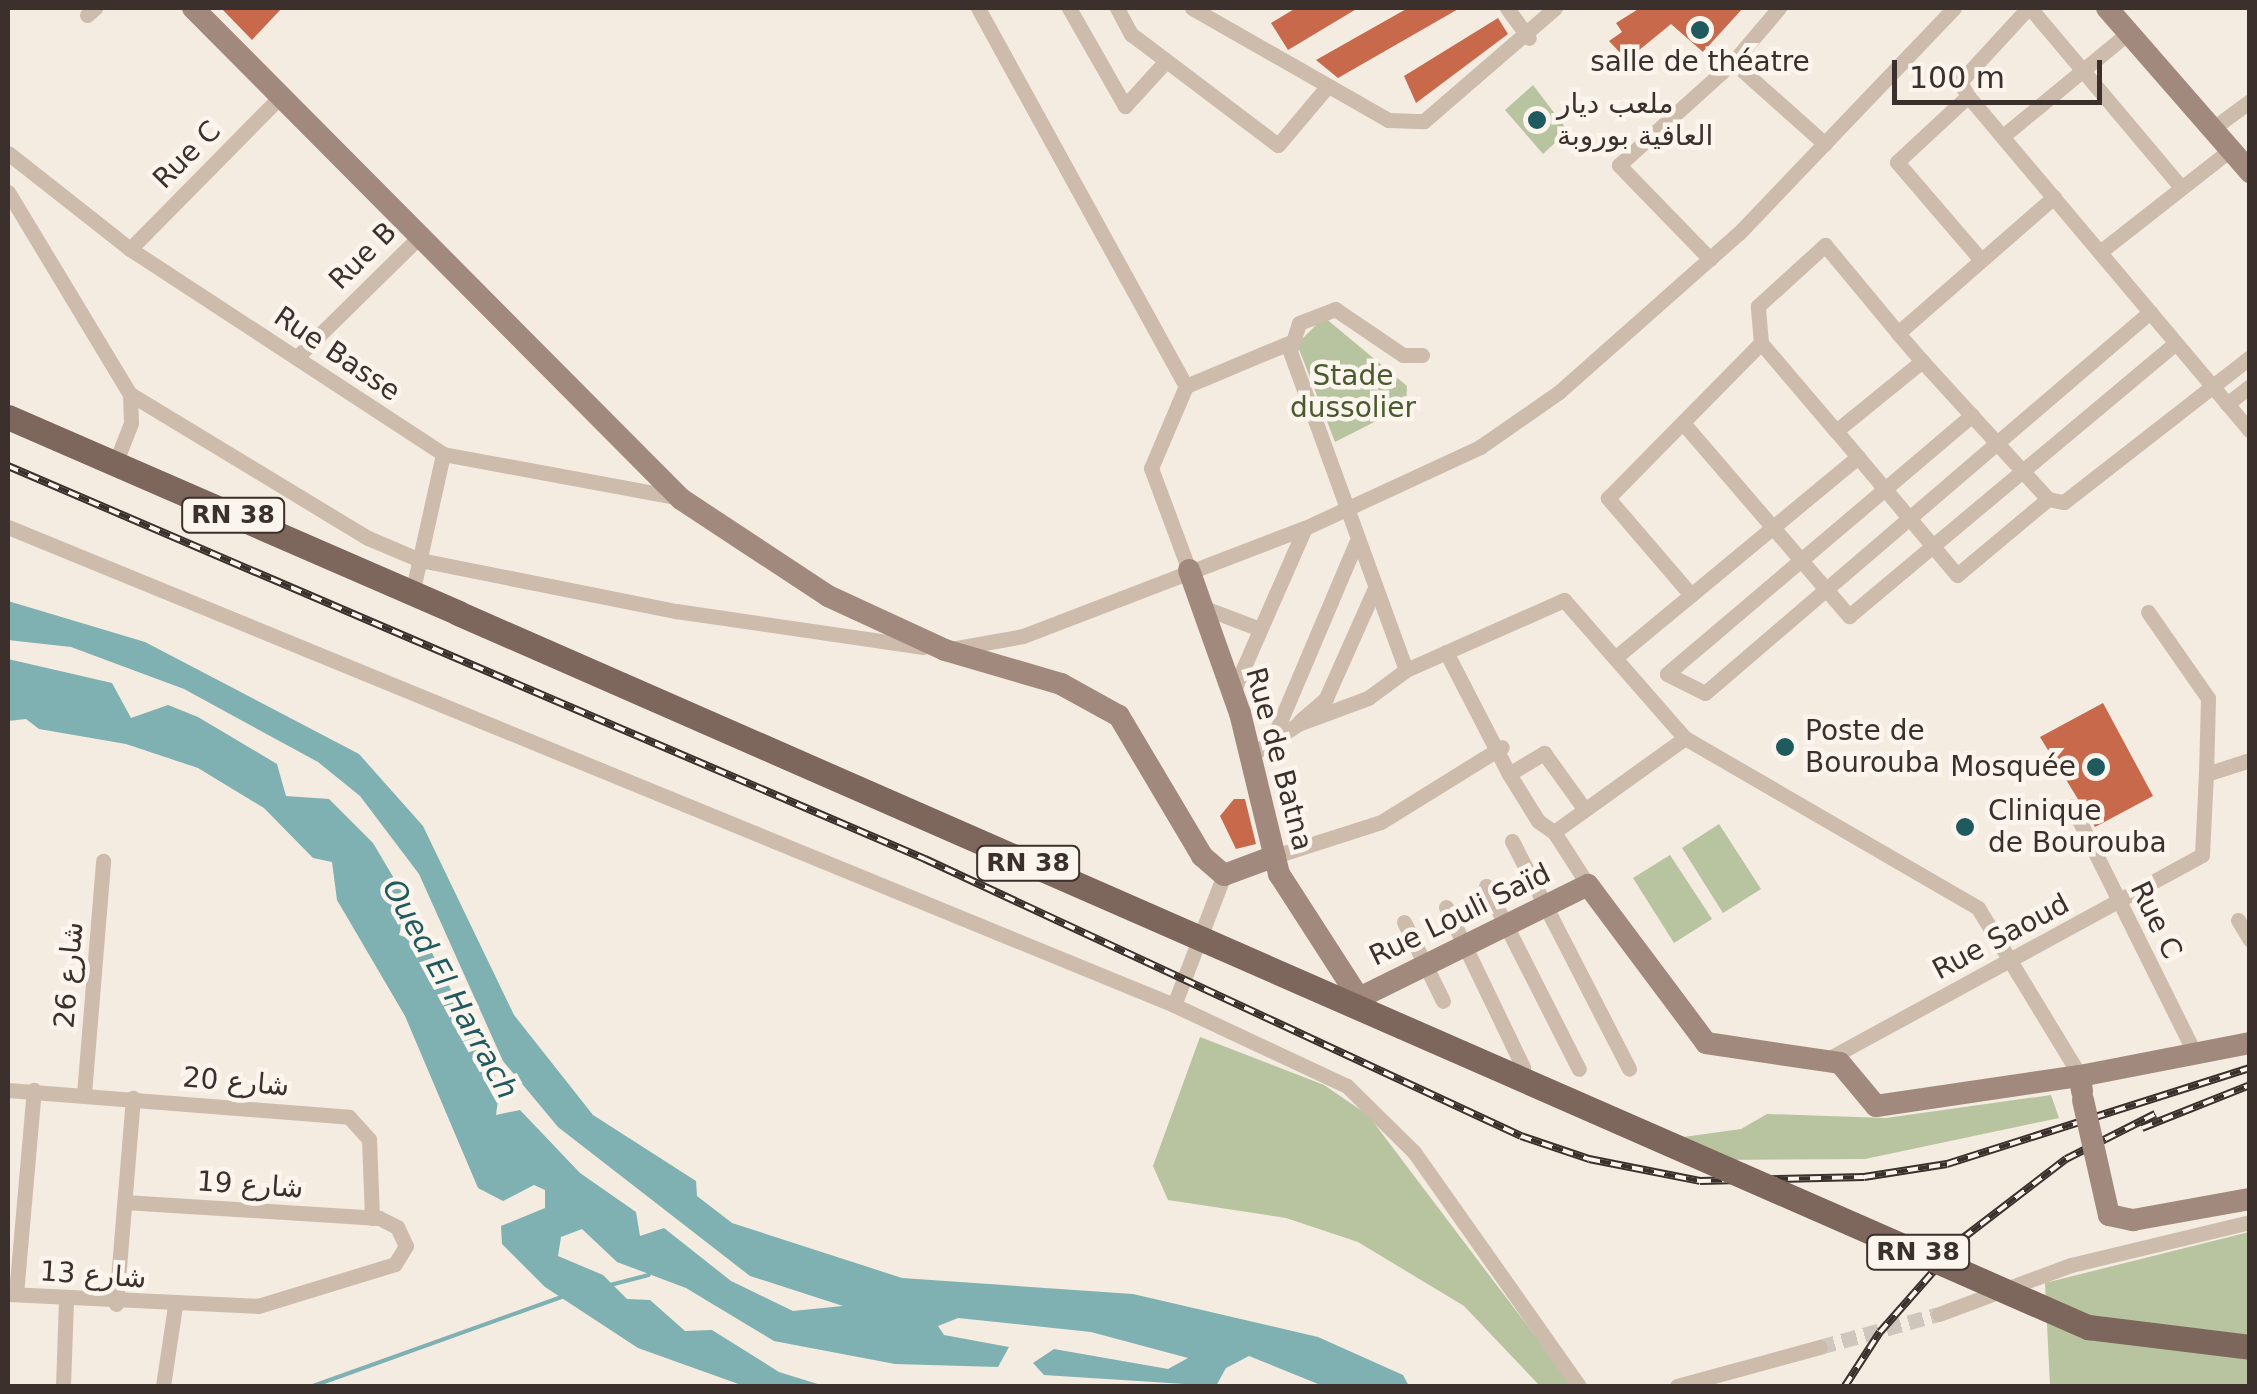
<!DOCTYPE html>
<meta charset="utf-8">
<style>
body{margin:0}
#map{position:relative;width:2257px;height:1394px;overflow:hidden;background:#f4ebe1;font-family:"DejaVu Sans",Cairo,sans-serif}
div>[style]{position:absolute}
[style*='--x']{left:calc(var(--x)*1px);top:calc(var(--y)*1px);width:calc(var(--w)*1px);rotate:calc(var(--a)*1deg)}
.green>*{inset:0;background:#b8c4a0}
.water>*{inset:0;background:#7fb0b2}
.stream>*{height:4px;margin:-2px;padding:0 2px;transform-origin:2px;border-radius:2px;background:#7fb0b2}
.building>*{inset:0;background:#c8694b}
.street-tunnel>*{height:15px;margin-top:-7.5px;transform-origin:0;background:repeating-linear-gradient(90deg,#cfc6bd 0 15px,transparent 0 23px)}
.street>*{height:15px;margin:-7.5px;padding:0 7.5px;transform-origin:7.5px;border-radius:7.5px;background:#cdbbac}
.secondary>*{height:22px;margin:-11px;padding:0 11px;transform-origin:11px;border-radius:11px;background:#a18a7d}
.primary>*{height:25px;margin:-12.5px;padding:0 12.5px;transform-origin:12.5px;border-radius:12.5px;background:#7d675c}
.rail>*{height:8px;margin-top:-4px;transform-origin:0;background:repeating-linear-gradient(90deg,#fbf5ee 0 11px,#3b302b 0 22px);box-sizing:border-box;border-block:2px solid #3b302b}
.secondary-bridge>*{height:22px;margin:-11px;padding:0 11px;transform-origin:11px;border-radius:11px;background:#a18a7d}
.primary-bridge>*{height:25px;margin:-12.5px;padding:0 12.5px;transform-origin:12.5px;border-radius:12.5px;background:#7d675c}
.dots>*{width:28px;height:28px;translate:-50% -50%;box-sizing:border-box;border:5px solid #fbf5ee;border-radius:50%}
span{translate:-50% -50%;white-space:nowrap;text-align:center;line-height:1.15;-webkit-text-stroke:9px #fbf5ee;paint-order:stroke}
.shield-label span{padding:2px 8px;background:#fbf5ee;border:2px solid;border-radius:8px;-webkit-text-stroke-width:0}
.shield-label{font-size:25px;color:#3b302b;font-weight:700}
.poi-label{font-size:28px;color:#3b302b}
.left{translate:0 -50%;text-align:left}
.right{translate:-100% -50%;text-align:right}
.street-label{font-size:28px;color:#3b302b}
.park-label{font-size:28px;color:#4a5a2e}
.water-label{font-size:30px;color:#1f5a5e;font-style:italic}
.frame{position:absolute;inset:0;border:10px solid #3b302b;pointer-events:none}
.scale{position:absolute;left:1892px;top:60px;width:210px;height:45px;box-sizing:border-box;border:5px solid #3b302b;border-top:0;padding-left:12px;font-size:30px;line-height:35px;white-space:nowrap;color:#3b302b;-webkit-text-stroke:8px #fbf5ee;paint-order:stroke}
</style>
<div id="map">
<div class="green">
<i style="clip-path:polygon(1533px 85px,1568px 131px,1543px 154px,1505px 110px)"></i>
<i style="clip-path:polygon(1324px 317px,1407px 386px,1406px 406px,1335px 442px,1297px 344px)"></i>
<i style="clip-path:polygon(1719px 824px,1761px 889px,1723px 913px,1682px 848px)"></i>
<i style="clip-path:polygon(1670px 855px,1712px 919px,1674px 943px,1633px 878px)"></i>
<i style="clip-path:polygon(1200px 1037px,1324px 1085px,1368px 1115px,1573px 1386px,1540px 1386px,1464px 1306px,1358px 1242px,1286px 1218px,1168px 1200px,1153px 1166px)"></i>
<i style="clip-path:polygon(2051px 1095px,2059px 1118px,1865px 1159px,1713px 1160px,1669px 1139px,1741px 1129px,1767px 1114px,1886px 1118px)"></i>
<i style="clip-path:polygon(2249px 1232px,2249px 1386px,2050px 1386px,2045px 1283px)"></i>
</div>
<div class="water">
<i style="clip-path:polygon(8px 601px,145px 642px,359px 754px,423px 826px,514px 1015px,593px 1115px,696px 1181px,697px 1196px,732px 1223px,902px 1278px,1133px 1294px,1318px 1337px,1403px 1375px,1409px 1386px,1323px 1386px,1249px 1356px,1226px 1368px,1216px 1386px,1044px 1375px,1033px 1363px,1054px 1349px,1168px 1369px,1188px 1358px,1091px 1332px,958px 1318px,938px 1326px,944px 1335px,1009px 1347px,998px 1367px,895px 1364px,774px 1341px,686px 1288px,617px 1262px,582px 1229px,561px 1237px,558px 1256px,603px 1275px,627px 1299px,650px 1300px,685px 1331px,712px 1330px,779px 1372px,824px 1386px,744px 1386px,638px 1348px,545px 1287px,502px 1244px,501px 1226px,545px 1208px,545px 1190px,534px 1185px,503px 1201px,478px 1188px,405px 1016px,337px 900px,332px 862px,313px 858px,264px 808px,198px 768px,126px 744px,39px 729px,26px 719px,8px 721px,8px 659px,112px 683px,131px 718px,168px 705px,198px 717px,277px 764px,286px 796px,329px 799px,373px 843px,408px 902px,399px 935px,428px 945px,500px 1085px,496px 1115px,520px 1110px,580px 1173px,636px 1212px,640px 1236px,664px 1228px,731px 1281px,793px 1311px,843px 1306px,750px 1276px,558px 1127px,503px 1061px,419px 874px,360px 796px,318px 762px,184px 689px,71px 647px,8px 640px)"></i>
</div>
<div class="stream">
<i style="--x:610;--y:1285;--w:40;--a:-14.4"></i>
<i style="--x:313;--y:1386;--w:264;--a:-19.7"></i>
</div>
<div class="building">
<i style="clip-path:polygon(221px 8px,282px 8px,252px 40px)"></i>
<i style="clip-path:polygon(1296px 8px,1358px 8px,1288px 50px,1271px 23px)"></i>
<i style="clip-path:polygon(1408px 8px,1460px 8px,1338px 78px,1316px 60px)"></i>
<i style="clip-path:polygon(1640px 8px,1743px 8px,1703px 52px,1671px 24px,1627px 60px,1609px 41px,1622px 32px,1616px 23px)"></i>
<i style="clip-path:polygon(1498px 18px,1508px 34px,1416px 103px,1404px 76px)"></i>
<i style="clip-path:polygon(2103px 703px,2153px 796px,2095px 827px,2040px 737px)"></i>
<i style="clip-path:polygon(1234px 799px,1245px 799px,1256px 844px,1236px 849px,1220px 816px)"></i>
</div>
<div class="street-tunnel">
<i style="--x:1820;--y:1347;--w:123;--a:-15.5"></i>
</div>
<div class="street">
<i style="--x:978;--y:8;--w:431;--a:61.2"></i>
<i style="--x:1186;--y:386;--w:89;--a:113.1"></i>
<i style="--x:1151;--y:468;--w:109;--a:69.6"></i>
<i style="--x:1069;--y:8;--w:113;--a:60.3"></i>
<i style="--x:1125;--y:106;--w:59;--a:-47.7"></i>
<i style="--x:1117;--y:8;--w:30;--a:62"></i>
<i style="--x:1131;--y:34;--w:184;--a:37.1"></i>
<i style="--x:1278;--y:145;--w:75;--a:-49.9"></i>
<i style="--x:1192;--y:8;--w:226;--a:29.7"></i>
<i style="--x:1388;--y:120;--w:36;--a:2"></i>
<i style="--x:1424;--y:121;--w:173;--a:-40.8"></i>
<i style="--x:1507;--y:8;--w:37;--a:54"></i>
<i style="--x:2031;--y:9;--w:233;--a:49.9"></i>
<i style="--x:87;--y:15;--w:11;--a:-41"></i>
<i style="--x:1733;--y:62;--w:123;--a:41.7"></i>
<i style="--x:1968;--y:96;--w:438;--a:49.9"></i>
<i style="--x:2212;--y:129;--w:47;--a:-36.4"></i>
<i style="--x:2003;--y:136;--w:162;--a:-39.5"></i>
<i style="--x:8;--y:153;--w:155;--a:38.2"></i>
<i style="--x:130;--y:249;--w:374;--a:33.2"></i>
<i style="--x:443;--y:454;--w:241;--a:10.5"></i>
<i style="--x:8;--y:192;--w:236;--a:58.9"></i>
<i style="--x:130;--y:394;--w:29;--a:88"></i>
<i style="--x:131;--y:423;--w:44;--a:111.3"></i>
<i style="--x:130;--y:249;--w:215;--a:-45.4"></i>
<i style="--x:2100;--y:252;--w:165;--a:-38.1"></i>
<i style="--x:1710;--y:259;--w:131;--a:-134.1"></i>
<i style="--x:1619;--y:165;--w:154;--a:-42.1"></i>
<i style="--x:1733;--y:62;--w:71;--a:-49.6"></i>
<i style="--x:1981;--y:260;--w:129;--a:-130.6"></i>
<i style="--x:1897;--y:162;--w:97;--a:-42.9"></i>
<i style="--x:1968;--y:96;--w:16;--a:-120"></i>
<i style="--x:1960;--y:82;--w:100;--a:-47.4"></i>
<i style="--x:1761;--y:343;--w:116;--a:49.6"></i>
<i style="--x:298;--y:356;--w:174;--a:-44.5"></i>
<i style="--x:1922;--y:361;--w:187;--a:47.6"></i>
<i style="--x:1186;--y:386;--w:114;--a:-22.7"></i>
<i style="--x:130;--y:394;--w:278;--a:31.2"></i>
<i style="--x:368;--y:538;--w:56;--a:22.9"></i>
<i style="--x:420;--y:560;--w:261;--a:11.3"></i>
<i style="--x:676;--y:611;--w:250;--a:8.3"></i>
<i style="--x:2227;--y:404;--w:29;--a:-38"></i>
<i style="--x:1972;--y:415;--w:400;--a:139.7"></i>
<i style="--x:1667;--y:674;--w:42;--a:26.6"></i>
<i style="--x:1705;--y:693;--w:586;--a:-40.57"></i>
<i style="--x:1683;--y:423;--w:255;--a:49.3"></i>
<i style="--x:1849;--y:616;--w:425;--a:-39.9"></i>
<i style="--x:1858;--y:457;--w:154;--a:50"></i>
<i style="--x:1957;--y:575;--w:119;--a:-39.9"></i>
<i style="--x:2048;--y:499;--w:16;--a:11"></i>
<i style="--x:2064;--y:502;--w:236;--a:-37.9"></i>
<i style="--x:8;--y:527;--w:1260;--a:22.29"></i>
<i style="--x:1174;--y:1005;--w:191;--a:25.1"></i>
<i style="--x:1347;--y:1086;--w:94;--a:44.6"></i>
<i style="--x:1414;--y:1152;--w:286;--a:54.8"></i>
<i style="--x:412;--y:594;--w:143;--a:-77.5"></i>
<i style="--x:1691;--y:595;--w:128;--a:-130.6"></i>
<i style="--x:1608;--y:498;--w:218;--a:-45.4"></i>
<i style="--x:1761;--y:343;--w:37;--a:-95"></i>
<i style="--x:1758;--y:306;--w:91;--a:-42.3"></i>
<i style="--x:1825;--y:245;--w:114;--a:50.3"></i>
<i style="--x:1202;--y:607;--w:62;--a:20.8"></i>
<i style="--x:2148;--y:612;--w:105;--a:55.1"></i>
<i style="--x:2208;--y:698;--w:76;--a:91.5"></i>
<i style="--x:951;--y:649;--w:73;--a:-10.2"></i>
<i style="--x:1023;--y:636;--w:302;--a:-21"></i>
<i style="--x:1305;--y:528;--w:193;--a:-24.8"></i>
<i style="--x:1480;--y:447;--w:96;--a:-34.8"></i>
<i style="--x:1559;--y:392;--w:240;--a:-41.5"></i>
<i style="--x:1739;--y:233;--w:311;--a:-46.3"></i>
<i style="--x:1446;--y:652;--w:137;--a:62.7"></i>
<i style="--x:1509;--y:774;--w:55;--a:58.3"></i>
<i style="--x:1538;--y:821;--w:19;--a:35"></i>
<i style="--x:1616;--y:657;--w:314;--a:-39.6"></i>
<i style="--x:1858;--y:457;--w:34;--a:-130"></i>
<i style="--x:1836;--y:431;--w:111;--a:-39.1"></i>
<i style="--x:1922;--y:361;--w:37;--a:-131"></i>
<i style="--x:1898;--y:333;--w:207;--a:-41.1"></i>
<i style="--x:1406;--y:670;--w:339;--a:-110"></i>
<i style="--x:1290;--y:351;--w:29;--a:-72"></i>
<i style="--x:1299;--y:323;--w:39;--a:-21"></i>
<i style="--x:1335;--y:309;--w:82;--a:34.1"></i>
<i style="--x:1403;--y:355;--w:19;--a:0"></i>
<i style="--x:1232;--y:694;--w:181;--a:-66.3"></i>
<i style="--x:1300;--y:721;--w:35;--a:-41"></i>
<i style="--x:1326;--y:698;--w:118;--a:-66"></i>
<i style="--x:1274;--y:736;--w:210;--a:-67"></i>
<i style="--x:1251;--y:755;--w:56;--a:-33.4"></i>
<i style="--x:1298;--y:724;--w:75;--a:-20.4"></i>
<i style="--x:1368;--y:698;--w:47;--a:-36.4"></i>
<i style="--x:1406;--y:670;--w:173;--a:-23.9"></i>
<i style="--x:1564;--y:600;--w:184;--a:48.8"></i>
<i style="--x:1685;--y:738;--w:339;--a:30.1"></i>
<i style="--x:1978;--y:908;--w:197;--a:58.7"></i>
<i style="--x:1509;--y:774;--w:41;--a:-31"></i>
<i style="--x:1544;--y:753;--w:67;--a:54.2"></i>
<i style="--x:2072;--y:806;--w:279;--a:63.6"></i>
<i style="--x:1512;--y:841;--w:256;--a:62.8"></i>
<i style="--x:1275;--y:856;--w:111;--a:-17.8"></i>
<i style="--x:1381;--y:822;--w:142;--a:-31.8"></i>
<i style="--x:1588;--y:885;--w:63;--a:-122.7"></i>
<i style="--x:1554;--y:832;--w:161;--a:-35.7"></i>
<i style="--x:1486;--y:886;--w:205;--a:63.1"></i>
<i style="--x:1446;--y:907;--w:178;--a:64.3"></i>
<i style="--x:2238;--y:920;--w:23;--a:59"></i>
<i style="--x:1404;--y:922;--w:88;--a:63.7"></i>
<i style="--x:1174;--y:1005;--w:139;--a:-69"></i>
<i style="--x:1826;--y:1060;--w:428;--a:-28.6"></i>
<i style="--x:2202;--y:855;--w:81;--a:-87.2"></i>
<i style="--x:2206;--y:774;--w:46;--a:-17.7"></i>
<i style="--x:8;--y:1090;--w:342;--a:4.5"></i>
<i style="--x:349;--y:1117;--w:30;--a:48"></i>
<i style="--x:369;--y:1139;--w:79;--a:87.8"></i>
<i style="--x:84;--y:1094;--w:234;--a:-85.3"></i>
<i style="--x:8;--y:1294;--w:250;--a:2.7"></i>
<i style="--x:258;--y:1306;--w:143;--a:-17"></i>
<i style="--x:395;--y:1264;--w:21;--a:-59"></i>
<i style="--x:406;--y:1246;--w:21;--a:-115"></i>
<i style="--x:397;--y:1227;--w:20;--a:-153"></i>
<i style="--x:379;--y:1218;--w:255;--a:-176.4"></i>
<i style="--x:16;--y:1294;--w:205;--a:-85"></i>
<i style="--x:116;--y:1304;--w:207;--a:-85.3"></i>
<i style="--x:1939;--y:1314;--w:141;--a:-20.4"></i>
<i style="--x:2071;--y:1265;--w:184;--a:-13.5"></i>
<i style="--x:63;--y:1386;--w:86;--a:-88"></i>
<i style="--x:163;--y:1386;--w:81;--a:-81.5"></i>
<i style="--x:1677;--y:1386;--w:148;--a:-15.3"></i>
</div>
<div class="secondary">
<i style="--x:193;--y:8;--w:692;--a:45.18"></i>
<i style="--x:681;--y:499;--w:176;--a:33.4"></i>
<i style="--x:828;--y:596;--w:129;--a:24.8"></i>
<i style="--x:945;--y:650;--w:121;--a:16.3"></i>
<i style="--x:1061;--y:684;--w:66;--a:28.9"></i>
<i style="--x:1119;--y:716;--w:163;--a:59.3"></i>
<i style="--x:1202;--y:856;--w:29;--a:41"></i>
<i style="--x:1224;--y:875;--w:54;--a:-20.4"></i>
<i style="--x:2107;--y:8;--w:218;--a:48.9"></i>
<i style="--x:1189;--y:570;--w:152;--a:70.4"></i>
<i style="--x:1240;--y:713;--w:166;--a:76.4"></i>
<i style="--x:1279;--y:874;--w:148;--a:57.2"></i>
<i style="--x:1359;--y:998;--w:255;--a:-26.3"></i>
<i style="--x:1588;--y:885;--w:197;--a:53.2"></i>
<i style="--x:1706;--y:1043;--w:135;--a:8.5"></i>
<i style="--x:1840;--y:1063;--w:56;--a:50.1"></i>
<i style="--x:1876;--y:1106;--w:206;--a:-8.4"></i>
<i style="--x:2082;--y:1091;--w:15;--a:-98"></i>
<i style="--x:2080;--y:1076;--w:173;--a:-11"></i>
</div>
<div class="primary">
<i style="--x:8;--y:417;--w:491;--a:23.5"></i>
</div>
<div class="rail">
<i style="--x:8;--y:466;--w:998;--a:23.2"></i>
<i style="--x:925;--y:859;--w:657;--a:24.93"></i>
<i style="--x:1521;--y:1136;--w:72;--a:18.7"></i>
<i style="--x:1589;--y:1159;--w:113;--a:11.2"></i>
<i style="--x:1700;--y:1181;--w:164;--a:-1.4"></i>
<i style="--x:1864;--y:1177;--w:84;--a:-8.9"></i>
<i style="--x:1947;--y:1164;--w:318;--a:-17.6"></i>
<i style="--x:2142;--y:1128;--w:116;--a:-21.7"></i>
<i style="--x:1845;--y:1386;--w:64;--a:-57.1"></i>
<i style="--x:1880;--y:1332;--w:125;--a:-48.6"></i>
<i style="--x:1963;--y:1238;--w:130;--a:-37.5"></i>
<i style="--x:2066;--y:1159;--w:100;--a:-26.8"></i>
</div>
<div class="secondary-bridge">
<i style="--x:2083;--y:1100;--w:118;--a:77.3"></i>
<i style="--x:2109;--y:1215;--w:25;--a:12"></i>
<i style="--x:2133;--y:1220;--w:119;--a:-10.2"></i>
</div>
<div class="primary-bridge">
<i style="--x:458;--y:613;--w:1780;--a:23.66"></i>
<i style="--x:2088;--y:1327;--w:163;--a:7"></i>
</div>
<div class="dots">
<i style="left:1700px;top:30px;background:#1f5a5e"></i>
<i style="left:1537px;top:120px;background:#1f5a5e"></i>
<i style="left:1785px;top:747px;background:#1f5a5e"></i>
<i style="left:2096px;top:767px;background:#1f5a5e"></i>
<i style="left:1965px;top:827px;background:#1f5a5e"></i>
</div>
<div class="shield-label">
<span style="left:233px;top:515px">RN 38</span>
<span style="left:1028px;top:863px">RN 38</span>
<span style="left:1918px;top:1252px">RN 38</span>
</div>
<div class="poi-label">
<span style="left:1700px;top:62px">salle de théatre</span>
<span class="left" style="left:1557px;top:120px">ملعب ديار<br>العافية بوروبة</span>
<span class="left" style="left:1805px;top:747px">Poste de<br>Bourouba</span>
<span class="right" style="left:2076px;top:767px">Mosquée</span>
<span class="left" style="left:1988px;top:827px">Clinique<br>de Bourouba</span>
</div>
<div class="street-label">
<span style="left:187px;top:155px;rotate:-45deg">Rue C</span>
<span style="left:363px;top:256px;rotate:-45deg">Rue B</span>
<span style="left:337px;top:354px;rotate:34deg">Rue Basse</span>
<span style="left:1279px;top:759px;rotate:75deg">Rue de Batna</span>
<span style="left:1460px;top:915px;rotate:-26deg">Rue Louli Saïd</span>
<span style="left:2156px;top:920px;rotate:64deg">Rue C</span>
<span style="left:2001px;top:937px;rotate:-28deg">Rue Saoud</span>
<span style="left:69px;top:975px;rotate:-85deg">شارع 26</span>
<span style="left:236px;top:1082px;rotate:5deg">شارع 20</span>
<span style="left:250px;top:1185px;rotate:4deg">شارع 19</span>
<span style="left:93px;top:1275px;rotate:4deg">شارع 13</span>
</div>
<div class="park-label">
<span style="left:1353px;top:392px">Stade<br>dussolier</span>
</div>
<div class="water-label">
<span style="left:450px;top:989px;rotate:61deg">Oued El Harrach</span>
</div>
<div class="frame"></div>
<div class="scale">100 m</div>
</div>
